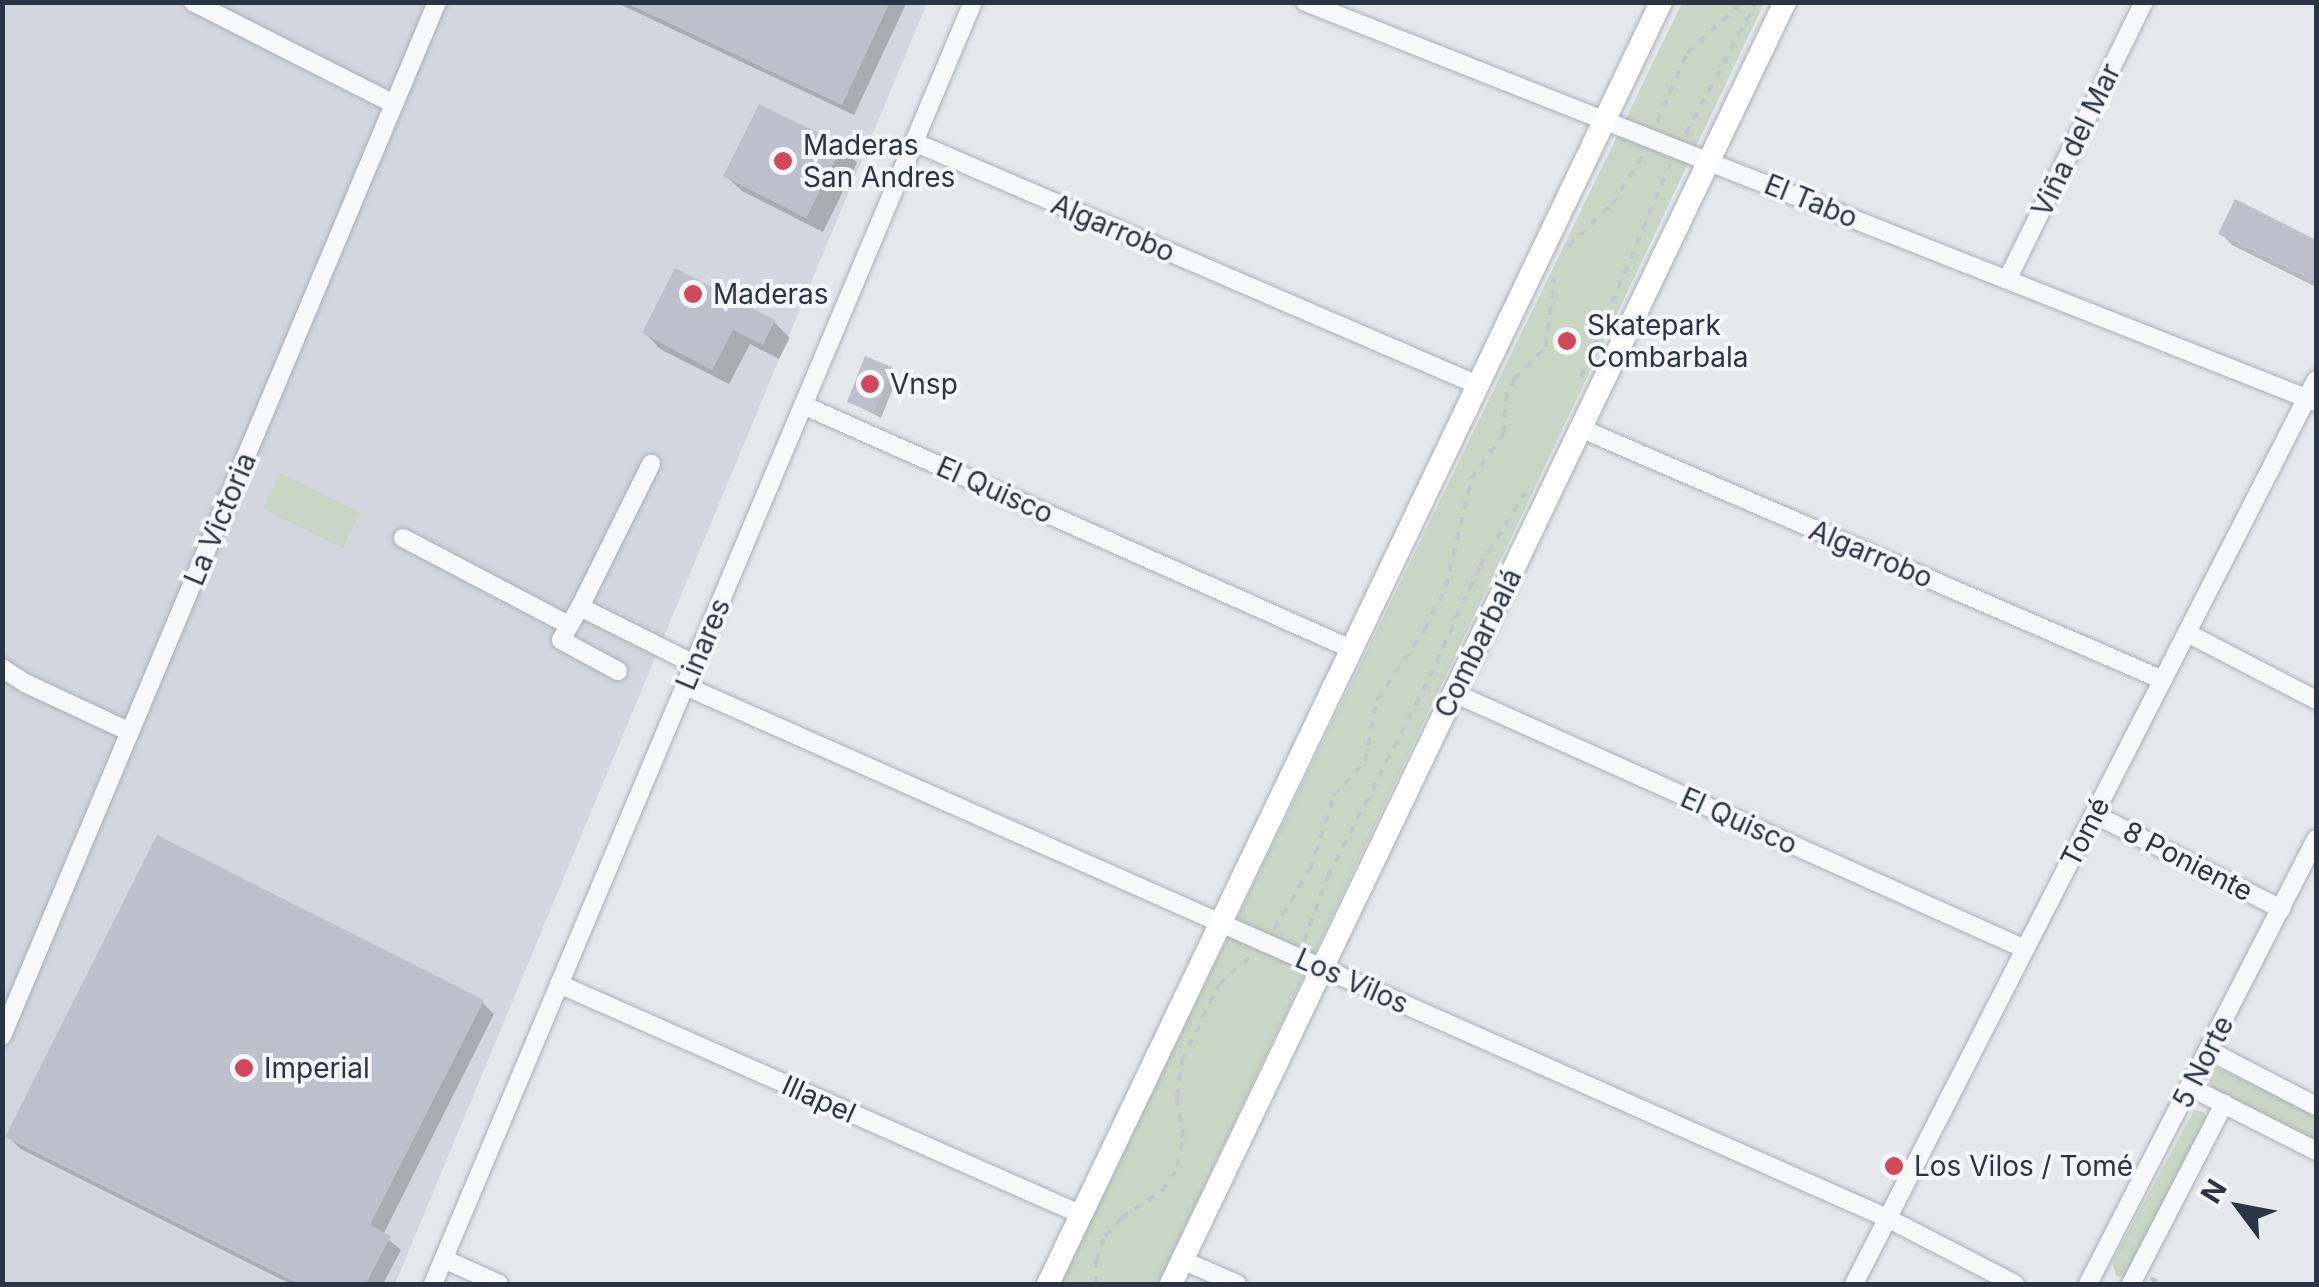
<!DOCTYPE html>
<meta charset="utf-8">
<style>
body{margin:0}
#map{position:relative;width:2319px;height:1287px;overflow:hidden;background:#e4e7ec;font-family:Inter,sans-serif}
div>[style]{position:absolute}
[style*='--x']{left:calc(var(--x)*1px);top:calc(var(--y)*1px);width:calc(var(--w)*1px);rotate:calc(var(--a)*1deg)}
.built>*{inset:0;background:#d2d6de}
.green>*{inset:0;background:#c9d6c5}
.shadow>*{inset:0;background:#0003}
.building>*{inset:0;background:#bbc0ca}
.path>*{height:4px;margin-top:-2px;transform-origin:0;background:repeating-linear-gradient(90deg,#c2c5cb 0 8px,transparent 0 16px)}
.roads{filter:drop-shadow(0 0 2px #a9aeb7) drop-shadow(0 0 2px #a9aeb7)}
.minor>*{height:18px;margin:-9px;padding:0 9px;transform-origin:9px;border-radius:9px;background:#f7f8fa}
.major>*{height:22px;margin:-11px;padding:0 11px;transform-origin:11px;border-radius:11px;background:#fff}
.dots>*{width:28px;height:28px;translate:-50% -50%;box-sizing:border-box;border:5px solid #f4f6f9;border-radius:50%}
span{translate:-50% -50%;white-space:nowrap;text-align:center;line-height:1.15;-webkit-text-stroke:8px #f4f6f9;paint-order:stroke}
.street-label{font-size:28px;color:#2b3445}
.poi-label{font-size:28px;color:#2b3445}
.left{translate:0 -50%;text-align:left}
.frame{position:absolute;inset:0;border:5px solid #2b3445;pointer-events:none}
.north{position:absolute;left:2189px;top:1157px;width:100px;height:100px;-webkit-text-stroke:8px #f4f6f9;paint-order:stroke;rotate:302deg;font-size:28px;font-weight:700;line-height:40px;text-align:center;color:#2b3445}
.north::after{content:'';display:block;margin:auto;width:35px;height:45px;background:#2b3445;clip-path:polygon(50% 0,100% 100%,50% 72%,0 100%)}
</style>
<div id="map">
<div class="built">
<i style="clip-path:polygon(3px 3px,927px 3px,395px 1284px,3px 1284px)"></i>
</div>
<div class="green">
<i style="clip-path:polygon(1682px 3px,1764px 3px,1158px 1284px,1059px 1284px)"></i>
<i style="clip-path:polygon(281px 473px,360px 512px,343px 548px,263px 509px)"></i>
<i style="clip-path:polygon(2214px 1066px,2316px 1115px,2316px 1147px,2217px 1095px,2209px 1081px)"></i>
<i style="clip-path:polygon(2194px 1110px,2204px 1112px,2208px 1122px,2125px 1277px,2116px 1276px,2112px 1262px)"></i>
</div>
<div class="shadow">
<i style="clip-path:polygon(615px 2px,907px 2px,854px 115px)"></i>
<i style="clip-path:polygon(841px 147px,857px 163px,823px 232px,742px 191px,726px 176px)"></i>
<i style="clip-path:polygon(2236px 202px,2316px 242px,2316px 287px,2232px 245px,2221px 233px)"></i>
<i style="clip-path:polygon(774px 322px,790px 338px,779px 359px,750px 344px,729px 384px,660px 349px,645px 333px)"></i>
<i style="clip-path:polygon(891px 369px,898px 376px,881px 418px,850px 402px)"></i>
<i style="clip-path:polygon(482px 1002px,494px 1014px,383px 1235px,401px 1250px,383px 1284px,291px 1284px,19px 1148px,8px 1136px)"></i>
</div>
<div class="building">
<i style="clip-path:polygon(624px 2px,890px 2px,842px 105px)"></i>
<i style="clip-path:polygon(759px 104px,843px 145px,806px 218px,723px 176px)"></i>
<i style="clip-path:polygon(2235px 199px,2316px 240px,2315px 282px,2218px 234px)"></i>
<i style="clip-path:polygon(675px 268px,775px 320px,763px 345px,733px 330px,712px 370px,642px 333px)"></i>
<i style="clip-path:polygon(865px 356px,892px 367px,874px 413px,847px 402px)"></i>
<i style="clip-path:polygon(157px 835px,484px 1000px,370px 1225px,391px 1236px,366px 1284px,299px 1284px,5px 1137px)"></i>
</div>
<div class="path">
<i style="--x:1657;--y:122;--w:75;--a:-66.5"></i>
<i style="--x:1687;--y:53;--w:75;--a:-42.8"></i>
<i style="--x:1686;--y:134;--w:149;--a:-62.1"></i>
<i style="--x:1568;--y:246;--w:61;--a:-43.7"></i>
<i style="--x:1612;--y:204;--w:59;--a:-57.4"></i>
<i style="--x:1581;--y:377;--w:231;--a:-67.3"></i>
<i style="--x:1274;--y:929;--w:70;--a:-59"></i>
<i style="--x:1310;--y:869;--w:77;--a:-71.8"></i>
<i style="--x:1334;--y:796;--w:47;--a:-48.5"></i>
<i style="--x:1365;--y:761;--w:62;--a:-78.9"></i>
<i style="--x:1377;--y:700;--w:86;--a:-55.9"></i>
<i style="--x:1425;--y:629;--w:47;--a:-63.4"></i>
<i style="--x:1446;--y:587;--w:111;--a:-77"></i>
<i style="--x:1471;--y:479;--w:57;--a:-54.3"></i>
<i style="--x:1504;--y:433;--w:33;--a:-88"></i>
<i style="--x:1505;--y:400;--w:23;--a:-67"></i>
<i style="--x:1514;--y:379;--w:45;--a:-45"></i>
<i style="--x:1546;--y:347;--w:70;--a:-83.5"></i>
<i style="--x:1304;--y:941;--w:69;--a:-69.7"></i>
<i style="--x:1328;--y:876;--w:208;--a:-62.8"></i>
<i style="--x:1423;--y:691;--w:137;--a:-65.5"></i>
<i style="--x:1480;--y:566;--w:86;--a:-58.3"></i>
<i style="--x:2150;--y:1278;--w:13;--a:27"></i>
<i style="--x:1096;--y:1284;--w:23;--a:-90"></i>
<i style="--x:1096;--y:1261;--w:27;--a:-70"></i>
<i style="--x:1105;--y:1236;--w:24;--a:-48"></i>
<i style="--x:1121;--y:1218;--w:49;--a:-33.4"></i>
<i style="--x:1162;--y:1191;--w:30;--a:-57"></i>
<i style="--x:1178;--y:1166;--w:28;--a:-80"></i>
<i style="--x:1183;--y:1138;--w:41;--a:-98.3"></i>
<i style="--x:1177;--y:1097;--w:36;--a:-82"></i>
<i style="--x:1182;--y:1061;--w:85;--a:-64.3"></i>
<i style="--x:1219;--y:984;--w:44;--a:-41.3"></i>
</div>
<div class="roads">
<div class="minor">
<i style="--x:193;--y:2;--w:225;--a:26.9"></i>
<i style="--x:1305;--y:2;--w:1087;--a:21.59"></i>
<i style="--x:914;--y:142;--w:614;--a:23.31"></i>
<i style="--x:2008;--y:278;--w:308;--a:-63.8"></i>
<i style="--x:803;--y:405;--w:600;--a:24"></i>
<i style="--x:1580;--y:428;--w:635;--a:23.38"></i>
<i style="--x:403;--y:538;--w:187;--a:27.7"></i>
<i style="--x:580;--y:607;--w:160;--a:-63.6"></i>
<i style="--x:2187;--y:633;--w:145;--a:27.4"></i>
<i style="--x:2;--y:668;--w:27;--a:33"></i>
<i style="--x:25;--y:683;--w:116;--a:25"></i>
<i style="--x:618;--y:671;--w:65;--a:-151.5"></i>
<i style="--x:561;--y:640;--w:38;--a:-60"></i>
<i style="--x:580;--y:607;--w:127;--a:26.6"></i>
<i style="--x:685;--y:686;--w:1314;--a:23.87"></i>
<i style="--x:1887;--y:1218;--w:144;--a:27.3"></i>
<i style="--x:1454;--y:693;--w:626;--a:24.15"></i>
<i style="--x:2094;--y:814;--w:210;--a:26.9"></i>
<i style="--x:559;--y:984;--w:570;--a:23.82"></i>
<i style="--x:2;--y:1036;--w:1122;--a:-67.18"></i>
<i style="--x:2208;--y:1050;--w:122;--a:27.4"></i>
<i style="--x:2190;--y:1087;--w:141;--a:26.9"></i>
<i style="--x:444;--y:1259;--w:60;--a:24.4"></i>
<i style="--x:1182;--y:1260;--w:60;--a:23.6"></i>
<i style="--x:433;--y:1284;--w:1391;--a:-67.16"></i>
<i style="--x:1854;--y:1284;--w:1015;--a:-62.93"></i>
<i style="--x:2088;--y:1284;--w:500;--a:-62.87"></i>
<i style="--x:2131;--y:1284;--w:203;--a:-62.7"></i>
</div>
<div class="major">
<i style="--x:1048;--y:1284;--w:1421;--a:-64.44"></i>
<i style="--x:1171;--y:1284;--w:1421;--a:-64.41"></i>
</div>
</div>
<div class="dots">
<i style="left:783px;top:161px;background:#d1495b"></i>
<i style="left:693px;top:294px;background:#d1495b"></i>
<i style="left:1567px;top:341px;background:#d1495b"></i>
<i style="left:870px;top:384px;background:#d1495b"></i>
<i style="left:244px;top:1068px;background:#d1495b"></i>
<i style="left:1894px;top:1166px;background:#d1495b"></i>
</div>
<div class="street-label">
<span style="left:2076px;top:140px;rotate:-64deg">Viña del Mar</span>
<span style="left:1811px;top:201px;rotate:22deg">El Tabo</span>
<span style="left:1113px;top:228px;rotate:23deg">Algarrobo</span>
<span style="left:995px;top:490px;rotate:24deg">El Quisco</span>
<span style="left:220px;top:519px;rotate:-67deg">La Victoria</span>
<span style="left:1871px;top:554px;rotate:23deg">Algarrobo</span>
<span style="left:1478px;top:643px;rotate:-64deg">Combarbalá</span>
<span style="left:703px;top:644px;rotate:-67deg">Linares</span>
<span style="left:1739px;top:821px;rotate:24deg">El Quisco</span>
<span style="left:2085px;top:832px;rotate:-63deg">Tomé</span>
<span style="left:2188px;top:861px;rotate:27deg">8 Poniente</span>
<span style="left:1352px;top:981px;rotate:24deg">Los Vilos</span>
<span style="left:2203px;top:1062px;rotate:-63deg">5 Norte</span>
<span style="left:819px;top:1099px;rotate:24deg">Illapel</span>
</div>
<div class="poi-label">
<span class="left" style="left:803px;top:161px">Maderas<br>San Andres</span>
<span class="left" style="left:713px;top:294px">Maderas</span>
<span class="left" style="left:1587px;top:341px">Skatepark<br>Combarbala</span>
<span class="left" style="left:890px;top:384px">Vnsp</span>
<span class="left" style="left:264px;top:1068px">Imperial</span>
<span class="left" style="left:1914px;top:1166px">Los Vilos / Tomé</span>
</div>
<div class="frame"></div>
<div class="north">N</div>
</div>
